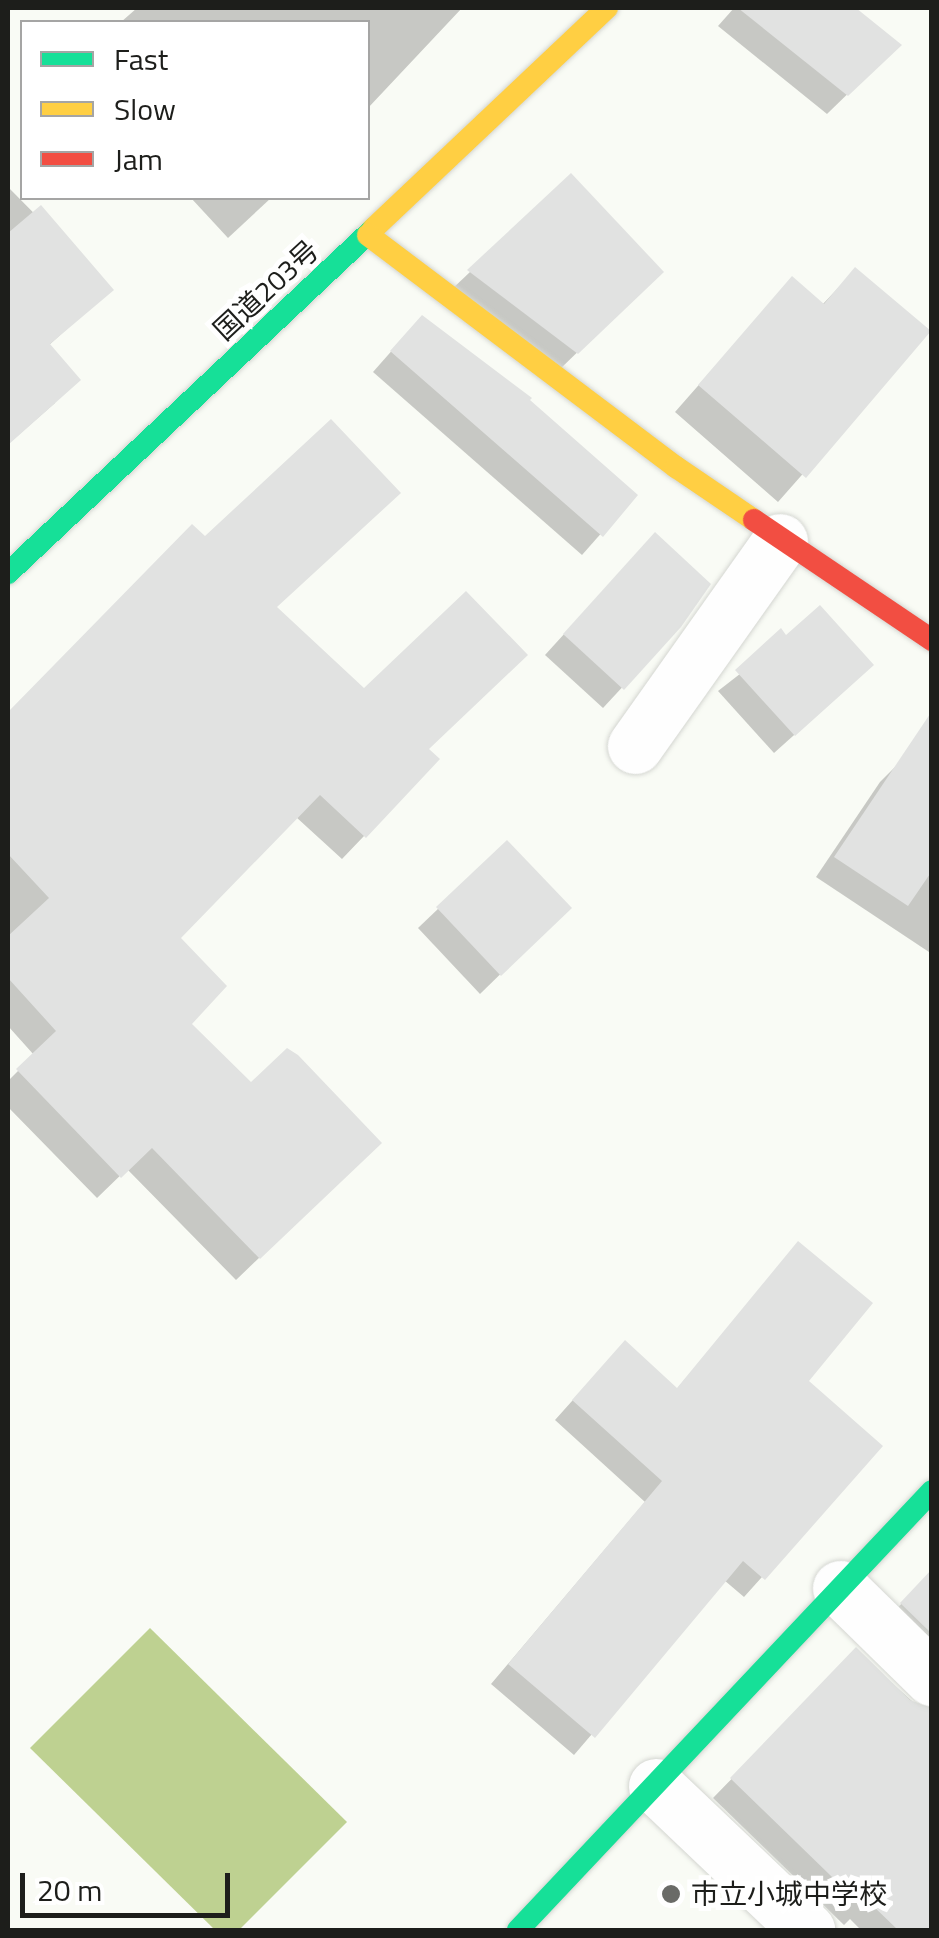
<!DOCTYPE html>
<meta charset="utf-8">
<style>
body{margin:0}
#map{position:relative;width:939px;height:1938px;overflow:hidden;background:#f9fbf5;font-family:"Titillium Web","Noto Sans JP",sans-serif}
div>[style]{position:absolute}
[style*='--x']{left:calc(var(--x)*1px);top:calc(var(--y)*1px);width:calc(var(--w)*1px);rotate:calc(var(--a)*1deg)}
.water>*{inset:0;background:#bed191}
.shadow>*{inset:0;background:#0003}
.building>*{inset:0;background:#e1e2e1}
.roads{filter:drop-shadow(0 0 2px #d4d6d1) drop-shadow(0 0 2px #d4d6d1)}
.street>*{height:55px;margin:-27.5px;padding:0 27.5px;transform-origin:27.5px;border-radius:27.5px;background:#fefefe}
.fast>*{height:22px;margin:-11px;padding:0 11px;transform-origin:11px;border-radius:11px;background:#16e098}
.slow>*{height:22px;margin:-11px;padding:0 11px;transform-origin:11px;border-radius:11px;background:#ffcf43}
.jam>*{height:22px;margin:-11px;padding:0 11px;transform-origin:11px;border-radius:11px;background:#f24e42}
.dots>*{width:28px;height:28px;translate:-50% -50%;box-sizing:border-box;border:5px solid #fff;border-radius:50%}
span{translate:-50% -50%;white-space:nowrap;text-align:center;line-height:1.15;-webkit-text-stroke:10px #fff;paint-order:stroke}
.street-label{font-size:28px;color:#1d1e1b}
.poi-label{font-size:28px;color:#1d1e1b}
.left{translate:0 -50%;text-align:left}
.frame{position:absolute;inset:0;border:10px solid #1d1e1b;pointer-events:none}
.legend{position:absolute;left:20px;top:20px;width:350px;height:180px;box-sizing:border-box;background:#fff;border:2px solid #a5a5a4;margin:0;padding:12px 18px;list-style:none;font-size:30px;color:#1d1e1b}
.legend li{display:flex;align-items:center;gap:20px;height:50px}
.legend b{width:50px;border:2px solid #a5a5a4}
.scale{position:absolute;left:20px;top:1873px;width:210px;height:45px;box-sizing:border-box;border:5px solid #1d1e1b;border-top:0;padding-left:12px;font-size:30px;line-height:35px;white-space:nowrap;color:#1d1e1b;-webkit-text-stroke:8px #fff;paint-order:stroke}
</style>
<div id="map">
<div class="water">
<i style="clip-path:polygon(150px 1628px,347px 1822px,239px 1930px,215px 1930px,30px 1748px)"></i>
</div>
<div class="shadow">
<i style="clip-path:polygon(137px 8px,462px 8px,368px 108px,368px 22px,121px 22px)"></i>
<i style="clip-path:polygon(734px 8px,852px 8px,898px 45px,827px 114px,718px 26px)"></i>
<i style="clip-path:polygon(570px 177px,660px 272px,557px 372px,450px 291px)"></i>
<i style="clip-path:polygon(8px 187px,110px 290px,48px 346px,55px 403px,8px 444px)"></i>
<i style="clip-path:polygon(191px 198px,271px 198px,228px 238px)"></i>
<i style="clip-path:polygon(855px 270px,928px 332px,778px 502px,675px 412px,792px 279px,822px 305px)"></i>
<i style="clip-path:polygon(403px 338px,526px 401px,635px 495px,582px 555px,373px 372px)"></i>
<i style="clip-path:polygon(192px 528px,426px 750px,364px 836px,342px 859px,296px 817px,177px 938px,188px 1024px,250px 1086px,356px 1165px,236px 1280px,127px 1169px,97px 1198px,8px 1107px,8px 1081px,34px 1055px,8px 1026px,8px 716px)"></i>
<i style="clip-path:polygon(636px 555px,679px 626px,603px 708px,545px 655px)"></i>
<i style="clip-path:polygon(786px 638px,851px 684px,774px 753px,718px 691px)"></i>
<i style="clip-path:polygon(900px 762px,932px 784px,932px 954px,816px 877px,880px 782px)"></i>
<i style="clip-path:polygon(507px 843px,568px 908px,480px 994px,418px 928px)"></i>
<i style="clip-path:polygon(798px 1244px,806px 1382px,879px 1446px,744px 1597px,724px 1580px,574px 1755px,491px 1684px,645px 1502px,555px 1420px,606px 1363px,676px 1390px)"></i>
<i style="clip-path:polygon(932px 1572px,932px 1674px,883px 1623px)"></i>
<i style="clip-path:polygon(856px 1651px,922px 1710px,932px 1711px,932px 1930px,861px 1930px,850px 1919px,844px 1925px,713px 1798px)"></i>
</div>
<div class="building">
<i style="clip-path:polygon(738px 8px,856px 8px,902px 45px,848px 96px)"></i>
<i style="clip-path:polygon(571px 173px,664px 272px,578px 354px,467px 270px)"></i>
<i style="clip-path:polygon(41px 205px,114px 290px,50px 344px,81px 380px,8px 445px,8px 233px)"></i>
<i style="clip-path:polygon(855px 267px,931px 331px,806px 478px,698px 385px,792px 276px,824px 304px)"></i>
<i style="clip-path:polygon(422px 315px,532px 398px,530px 400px,638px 495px,603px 537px,390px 351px)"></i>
<i style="clip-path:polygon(331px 419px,401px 493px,277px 607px,364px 688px,466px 591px,528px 655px,429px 749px,440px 759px,366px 838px,320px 795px,181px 938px,227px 986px,192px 1024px,251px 1082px,287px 1048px,298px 1055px,382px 1143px,260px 1259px,152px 1148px,121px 1178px,16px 1069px,56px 1031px,8px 978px,8px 936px,49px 898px,8px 854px,8px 712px,192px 524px,205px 536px)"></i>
<i style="clip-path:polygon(655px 532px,711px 584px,681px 627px,624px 690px,563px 634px)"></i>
<i style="clip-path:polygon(820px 605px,874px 665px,795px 736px,735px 670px,781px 628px,786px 635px)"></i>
<i style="clip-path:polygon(932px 711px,932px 871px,908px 906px,834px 857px)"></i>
<i style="clip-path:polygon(507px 840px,572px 908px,501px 976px,436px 907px)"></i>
<i style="clip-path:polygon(798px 1241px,873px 1303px,809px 1381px,883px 1446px,765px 1580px,743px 1561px,595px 1738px,508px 1664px,662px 1481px,572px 1400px,625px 1340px,677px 1388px)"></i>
<i style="clip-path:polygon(932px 1569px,932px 1634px,900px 1603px)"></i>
<i style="clip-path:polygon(856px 1647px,910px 1700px,932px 1708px,932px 1930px,898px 1930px,870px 1903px,864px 1908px,730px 1778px)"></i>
</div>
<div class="roads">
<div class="street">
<i style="--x:635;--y:746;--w:251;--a:-54.7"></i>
<i style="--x:840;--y:1588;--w:129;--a:44.4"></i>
<i style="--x:656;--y:1786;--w:209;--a:43.6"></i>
</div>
<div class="fast">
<i style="--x:8;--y:573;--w:502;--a:-43.3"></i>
<i style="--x:518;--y:1930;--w:603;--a:-46.68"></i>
</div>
<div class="slow">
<i style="--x:373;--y:229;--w:322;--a:-43.4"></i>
<i style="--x:368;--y:235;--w:386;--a:37"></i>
<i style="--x:676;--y:467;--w:94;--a:34.2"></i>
</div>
<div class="jam">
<i style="--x:754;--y:520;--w:215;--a:34"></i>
</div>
</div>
<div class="dots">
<i style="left:671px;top:1894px;background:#6a6b67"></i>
</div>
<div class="street-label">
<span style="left:266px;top:290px;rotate:-43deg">国道203号</span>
</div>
<div class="poi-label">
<span class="left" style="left:691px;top:1894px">市立小城中学校</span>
</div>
<div class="frame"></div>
<ul class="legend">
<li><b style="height:12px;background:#16e098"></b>Fast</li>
<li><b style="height:12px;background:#ffcf43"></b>Slow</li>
<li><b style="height:12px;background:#f24e42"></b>Jam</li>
</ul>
<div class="scale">20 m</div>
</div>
